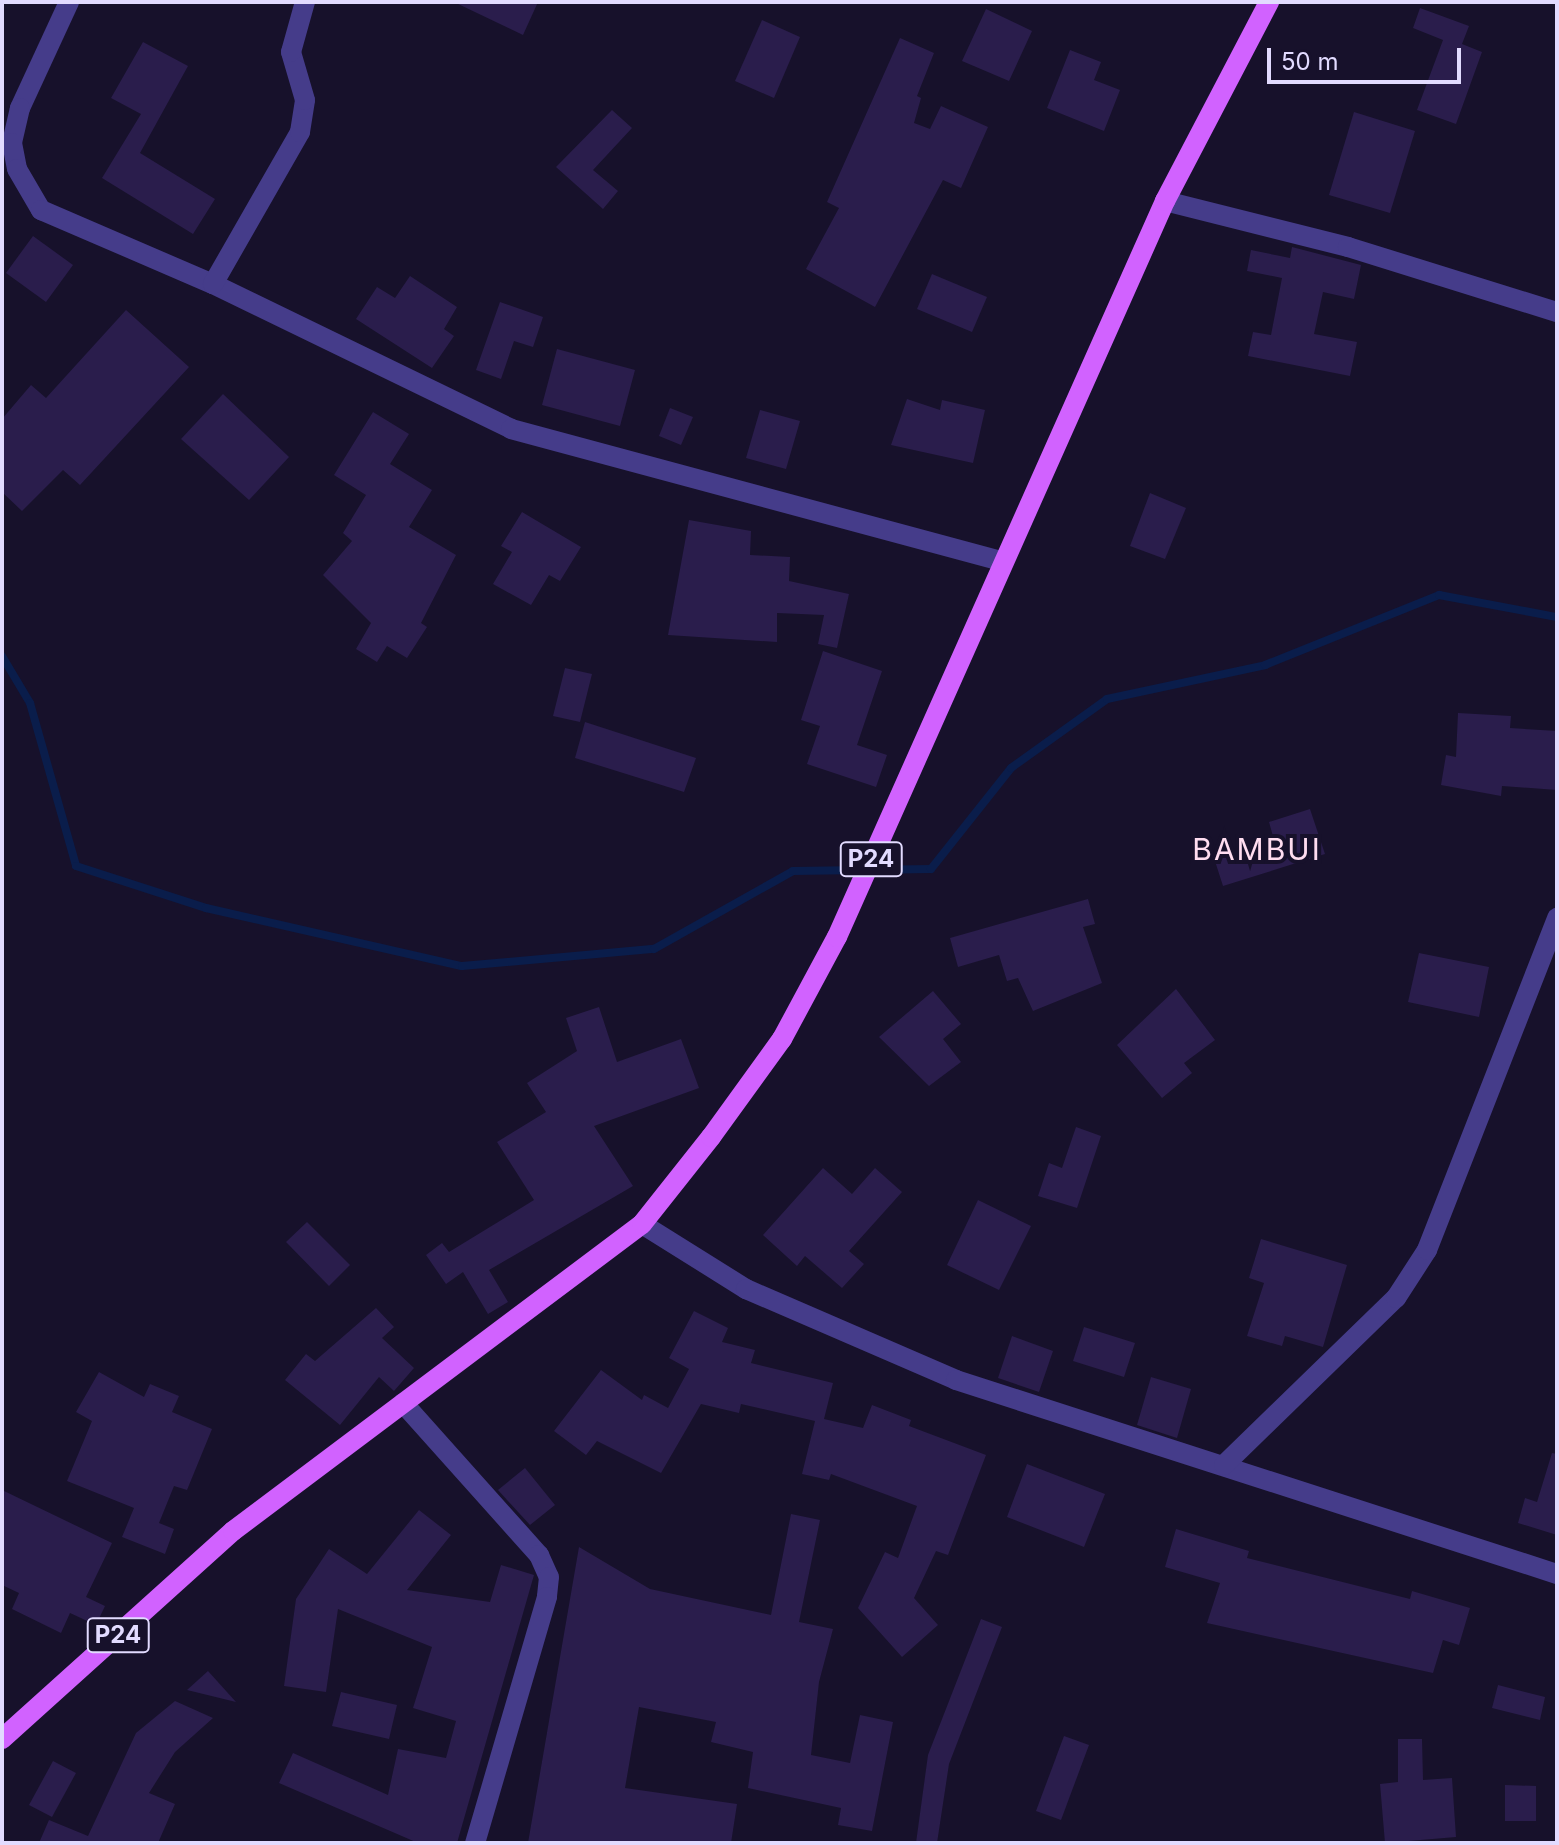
<!DOCTYPE html>
<style>
body{margin:0}
#map{position:relative;width:1559px;height:1845px;overflow:hidden;background:#17112b;font-family:Inter,sans-serif}
div>[style]{position:absolute}
[style*='--x']{left:calc(var(--x)*1px);top:calc(var(--y)*1px);width:calc(var(--w)*1px);rotate:calc(var(--a)*1deg)}
.stream>*{height:8px;margin:-4px;padding:0 4px;transform-origin:4px;border-radius:4px;background:#0a1d4b}
.building>*{inset:0;background:#2a1d4c}
.street>*{height:20px;margin:-10px;padding:0 10px;transform-origin:10px;border-radius:10px;background:#453c8a}
.primary>*{height:20px;margin:-10px;padding:0 10px;transform-origin:10px;border-radius:10px;background:#d162ff}
span{translate:-50% -50%;white-space:nowrap;text-align:center;line-height:1.15;-webkit-text-stroke:8px #17112b;paint-order:stroke}
.shield-label span{padding:2px 6px;background:#17112b;border:2px solid;border-radius:6px;-webkit-text-stroke-width:0}
.shield-label{font-size:24px;color:#e2dbff;font-weight:700}
.quarter-label{font-size:30px;color:#ffddf0;letter-spacing:2px}
.frame{position:absolute;inset:0;border:4px solid #e2dbff;pointer-events:none}
.scale{position:absolute;left:1267px;top:48px;width:194px;height:36px;box-sizing:border-box;border:4px solid #e2dbff;border-top:0;padding-left:10px;font-size:24px;line-height:28px;white-space:nowrap;color:#e2dbff;-webkit-text-stroke:6px #17112b;paint-order:stroke}
</style>
<div id="map">
<div class="stream">
<i style="--x:2;--y:656;--w:55;--a:59.2"></i>
<i style="--x:30;--y:703;--w:169;--a:74.2"></i>
<i style="--x:76;--y:866;--w:137;--a:17.9"></i>
<i style="--x:206;--y:908;--w:262;--a:12.8"></i>
<i style="--x:462;--y:966;--w:193;--a:-5.1"></i>
<i style="--x:654;--y:949;--w:159;--a:-29.3"></i>
<i style="--x:793;--y:871;--w:138;--a:-0.8"></i>
<i style="--x:931;--y:869;--w:129;--a:-51.6"></i>
<i style="--x:1011;--y:768;--w:118;--a:-35.7"></i>
<i style="--x:1107;--y:699;--w:162;--a:-12.1"></i>
<i style="--x:1265;--y:665;--w:188;--a:-21.9"></i>
<i style="--x:1439;--y:595;--w:120;--a:10.6"></i>
</div>
<div class="building">
<i style="clip-path:polygon(454px 2px,538px 2px,523px 35px)"></i>
<i style="clip-path:polygon(1420px 8px,1469px 26px,1462px 44px,1482px 52px,1456px 124px,1417px 110px,1443px 40px,1413px 28px)"></i>
<i style="clip-path:polygon(986px 9px,1032px 31px,1009px 81px,962px 61px)"></i>
<i style="clip-path:polygon(762px 20px,800px 37px,774px 98px,735px 81px)"></i>
<i style="clip-path:polygon(900px 38px,934px 53px,917px 96px,921px 98px,914px 123px,930px 129px,941px 106px,988px 127px,961px 188px,943px 180px,875px 307px,806px 269px,839px 208px,827px 202px)"></i>
<i style="clip-path:polygon(143px 42px,188px 66px,140px 153px,215px 199px,193px 234px,102px 178px,141px 114px,111px 98px)"></i>
<i style="clip-path:polygon(1070px 50px,1101px 62px,1094px 80px,1120px 90px,1104px 131px,1047px 108px)"></i>
<i style="clip-path:polygon(612px 110px,632px 128px,593px 170px,618px 191px,603px 209px,556px 167px)"></i>
<i style="clip-path:polygon(1354px 112px,1415px 131px,1390px 213px,1329px 195px)"></i>
<i style="clip-path:polygon(33px 236px,73px 265px,46px 302px,6px 273px)"></i>
<i style="clip-path:polygon(1292px 247px,1361px 265px,1354px 299px,1323px 292px,1314px 334px,1357px 342px,1350px 376px,1248px 356px,1253px 332px,1271px 335px,1282px 278px,1247px 271px,1251px 250px,1290px 258px)"></i>
<i style="clip-path:polygon(932px 274px,987px 297px,972px 332px,917px 309px)"></i>
<i style="clip-path:polygon(410px 276px,457px 307px,444px 329px,454px 336px,432px 368px,356px 319px,377px 287px,395px 298px)"></i>
<i style="clip-path:polygon(500px 302px,543px 317px,533px 347px,514px 341px,501px 379px,476px 370px)"></i>
<i style="clip-path:polygon(126px 310px,189px 367px,80px 485px,63px 470px,22px 511px,2px 492px,2px 419px,31px 385px,46px 398px)"></i>
<i style="clip-path:polygon(557px 349px,635px 370px,620px 426px,542px 405px)"></i>
<i style="clip-path:polygon(223px 394px,289px 457px,249px 500px,181px 439px)"></i>
<i style="clip-path:polygon(907px 399px,940px 410px,942px 400px,985px 410px,973px 463px,891px 445px)"></i>
<i style="clip-path:polygon(670px 408px,693px 417px,681px 445px,659px 436px)"></i>
<i style="clip-path:polygon(760px 410px,800px 421px,786px 469px,746px 458px)"></i>
<i style="clip-path:polygon(373px 412px,409px 434px,390px 464px,432px 490px,409px 527px,456px 555px,421px 623px,427px 627px,407px 658px,387px 646px,377px 662px,356px 649px,371px 623px,323px 575px,352px 541px,343px 533px,366px 495px,334px 475px)"></i>
<i style="clip-path:polygon(1150px 493px,1186px 508px,1165px 559px,1130px 546px)"></i>
<i style="clip-path:polygon(522px 512px,581px 547px,560px 581px,549px 575px,531px 605px,493px 584px,512px 552px,501px 546px)"></i>
<i style="clip-path:polygon(689px 520px,751px 531px,750px 555px,790px 557px,789px 581px,849px 594px,837px 648px,818px 644px,824px 615px,777px 613px,777px 642px,668px 635px)"></i>
<i style="clip-path:polygon(823px 651px,882px 671px,857px 745px,887px 755px,876px 787px,807px 764px,820px 726px,801px 720px)"></i>
<i style="clip-path:polygon(565px 668px,592px 674px,580px 722px,553px 716px)"></i>
<i style="clip-path:polygon(1458px 713px,1511px 716px,1510px 728px,1557px 731px,1557px 790px,1502px 786px,1501px 796px,1441px 785px,1446px 755px,1456px 757px)"></i>
<i style="clip-path:polygon(585px 722px,696px 758px,684px 792px,575px 758px)"></i>
<i style="clip-path:polygon(1310px 809px,1325px 854px,1223px 886px,1214px 858px,1274px 840px,1269px 822px)"></i>
<i style="clip-path:polygon(1088px 899px,1095px 924px,1083px 927px,1102px 983px,1033px 1011px,1018px 978px,1007px 981px,999px 955px,958px 967px,950px 938px)"></i>
<i style="clip-path:polygon(1419px 953px,1489px 967px,1479px 1017px,1408px 1002px)"></i>
<i style="clip-path:polygon(1176px 989px,1215px 1040px,1184px 1063px,1192px 1073px,1162px 1098px,1117px 1045px)"></i>
<i style="clip-path:polygon(933px 991px,961px 1024px,943px 1039px,961px 1062px,929px 1086px,879px 1037px)"></i>
<i style="clip-path:polygon(599px 1007px,617px 1062px,681px 1039px,699px 1088px,594px 1126px,633px 1186px,489px 1270px,508px 1302px,488px 1314px,463px 1272px,446px 1284px,426px 1255px,442px 1243px,449px 1252px,534px 1200px,497px 1142px,546px 1112px,527px 1083px,577px 1051px,566px 1018px)"></i>
<i style="clip-path:polygon(1076px 1127px,1101px 1136px,1077px 1208px,1038px 1196px,1049px 1163px,1062px 1168px)"></i>
<i style="clip-path:polygon(823px 1168px,852px 1194px,875px 1168px,902px 1192px,849px 1251px,864px 1264px,842px 1288px,805px 1256px,797px 1266px,763px 1235px)"></i>
<i style="clip-path:polygon(978px 1200px,1031px 1226px,999px 1290px,947px 1265px)"></i>
<i style="clip-path:polygon(307px 1222px,350px 1265px,329px 1286px,286px 1242px)"></i>
<i style="clip-path:polygon(1261px 1239px,1347px 1265px,1323px 1347px,1285px 1336px,1282px 1346px,1247px 1336px,1264px 1283px,1249px 1278px)"></i>
<i style="clip-path:polygon(376px 1308px,394px 1327px,382px 1338px,414px 1368px,394px 1391px,379px 1377px,340px 1425px,285px 1380px,306px 1354px,315px 1361px)"></i>
<i style="clip-path:polygon(694px 1311px,728px 1328px,722px 1342px,755px 1350px,751px 1363px,833px 1383px,824px 1419px,863px 1428px,872px 1405px,911px 1420px,909px 1426px,986px 1455px,948px 1555px,936px 1551px,914px 1598px,938px 1625px,902px 1657px,858px 1608px,885px 1552px,898px 1558px,917px 1506px,831px 1474px,829px 1480px,802px 1474px,815px 1421px,741px 1404px,739px 1413px,701px 1404px,661px 1473px,597px 1441px,586px 1455px,554px 1431px,601px 1370px,642px 1400px,644px 1395px,668px 1408px,689px 1369px,669px 1358px)"></i>
<i style="clip-path:polygon(1084px 1327px,1135px 1343px,1124px 1377px,1073px 1361px)"></i>
<i style="clip-path:polygon(1012px 1336px,1053px 1351px,1039px 1392px,998px 1378px)"></i>
<i style="clip-path:polygon(99px 1372px,144px 1397px,150px 1384px,179px 1396px,172px 1412px,212px 1429px,187px 1490px,174px 1486px,159px 1523px,174px 1529px,165px 1554px,122px 1537px,134px 1508px,67px 1481px,92px 1421px,76px 1412px)"></i>
<i style="clip-path:polygon(1151px 1377px,1191px 1389px,1177px 1438px,1137px 1425px)"></i>
<i style="clip-path:polygon(1552px 1453px,1557px 1454px,1557px 1535px,1518px 1523px,1525px 1498px,1537px 1502px)"></i>
<i style="clip-path:polygon(1027px 1464px,1105px 1494px,1084px 1547px,1007px 1517px)"></i>
<i style="clip-path:polygon(525px 1468px,555px 1505px,530px 1525px,498px 1490px)"></i>
<i style="clip-path:polygon(2px 1490px,112px 1543px,86px 1597px,105px 1606px,96px 1625px,70px 1613px,61px 1633px,12px 1609px,19px 1593px,2px 1585px)"></i>
<i style="clip-path:polygon(419px 1510px,451px 1535px,407px 1590px,490px 1602px,501px 1565px,534px 1575px,457px 1843px,418px 1843px,279px 1783px,293px 1753px,388px 1795px,398px 1749px,446px 1758px,456px 1721px,413px 1708px,432px 1647px,338px 1609px,326px 1692px,284px 1686px,296px 1599px,329px 1549px,367px 1574px)"></i>
<i style="clip-path:polygon(791px 1514px,820px 1520px,799px 1622px,833px 1629px,819px 1682px,811px 1755px,850px 1763px,860px 1715px,893px 1722px,872px 1831px,838px 1825px,841px 1808px,748px 1788px,753px 1752px,711px 1742px,716px 1722px,639px 1707px,625px 1788px,737px 1804px,731px 1843px,528px 1843px,579px 1547px,650px 1589px,771px 1615px)"></i>
<i style="clip-path:polygon(1176px 1529px,1249px 1551px,1247px 1558px,1410px 1599px,1412px 1591px,1470px 1608px,1459px 1645px,1443px 1640px,1433px 1673px,1207px 1623px,1220px 1583px,1165px 1567px)"></i>
<i style="clip-path:polygon(981px 1619px,1002px 1627px,949px 1764px,937px 1843px,916px 1843px,928px 1755px)"></i>
<i style="clip-path:polygon(208px 1671px,236px 1702px,187px 1690px)"></i>
<i style="clip-path:polygon(1498px 1685px,1545px 1697px,1540px 1720px,1492px 1708px)"></i>
<i style="clip-path:polygon(341px 1692px,397px 1705px,389px 1739px,332px 1726px)"></i>
<i style="clip-path:polygon(175px 1701px,213px 1718px,175px 1752px,149px 1793px,175px 1804px,158px 1843px,39px 1843px,49px 1820px,88px 1836px,136px 1733px)"></i>
<i style="clip-path:polygon(1064px 1736px,1089px 1745px,1061px 1820px,1036px 1811px)"></i>
<i style="clip-path:polygon(1398px 1739px,1422px 1739px,1423px 1780px,1452px 1778px,1456px 1837px,1385px 1843px,1380px 1784px,1398px 1782px)"></i>
<i style="clip-path:polygon(53px 1761px,76px 1773px,52px 1817px,29px 1805px)"></i>
<i style="clip-path:polygon(1505px 1785px,1536px 1786px,1536px 1821px,1505px 1821px)"></i>
</div>
<div class="street">
<i style="--x:69;--y:2;--w:117;--a:114.8"></i>
<i style="--x:20;--y:108;--w:36;--a:103"></i>
<i style="--x:12;--y:143;--w:26;--a:79"></i>
<i style="--x:17;--y:169;--w:48;--a:59.7"></i>
<i style="--x:41;--y:210;--w:187;--a:23.3"></i>
<i style="--x:213;--y:284;--w:331;--a:25.9"></i>
<i style="--x:511;--y:429;--w:507;--a:15.08"></i>
<i style="--x:1165;--y:201;--w:189;--a:14.1"></i>
<i style="--x:1348;--y:247;--w:219;--a:17.3"></i>
<i style="--x:213;--y:284;--w:175;--a:-60.2"></i>
<i style="--x:300;--y:132;--w:32;--a:-81"></i>
<i style="--x:305;--y:100;--w:50;--a:-106.3"></i>
<i style="--x:291;--y:52;--w:52;--a:-74.4"></i>
<i style="--x:642;--y:1224;--w:123;--a:32"></i>
<i style="--x:746;--y:1289;--w:229;--a:23.4"></i>
<i style="--x:956;--y:1380;--w:632;--a:17.89"></i>
<i style="--x:403;--y:1403;--w:204;--a:48.2"></i>
<i style="--x:539;--y:1555;--w:24;--a:66"></i>
<i style="--x:549;--y:1577;--w:20;--a:96"></i>
<i style="--x:547;--y:1597;--w:256;--a:106.3"></i>
<i style="--x:1224;--y:1465;--w:240;--a:-44.2"></i>
<i style="--x:1396;--y:1298;--w:57;--a:-57.1"></i>
<i style="--x:1427;--y:1250;--w:357;--a:-68.6"></i>
</div>
<div class="primary">
<i style="--x:2;--y:1739;--w:311;--a:-42"></i>
<i style="--x:233;--y:1531;--w:511;--a:-36.89"></i>
<i style="--x:642;--y:1224;--w:111;--a:-51.6"></i>
<i style="--x:711;--y:1137;--w:121;--a:-54.1"></i>
<i style="--x:782;--y:1039;--w:116;--a:-61.7"></i>
<i style="--x:837;--y:937;--w:806;--a:-65.98"></i>
<i style="--x:1165;--y:201;--w:225;--a:-62.4"></i>
</div>
<div class="shield-label">
<span style="left:871px;top:859px">P24</span>
<span style="left:118px;top:1635px">P24</span>
</div>
<div class="quarter-label">
<span style="left:1257px;top:849px">BAMBUI</span>
</div>
<div class="frame"></div>
<div class="scale">50 m</div>
</div>
